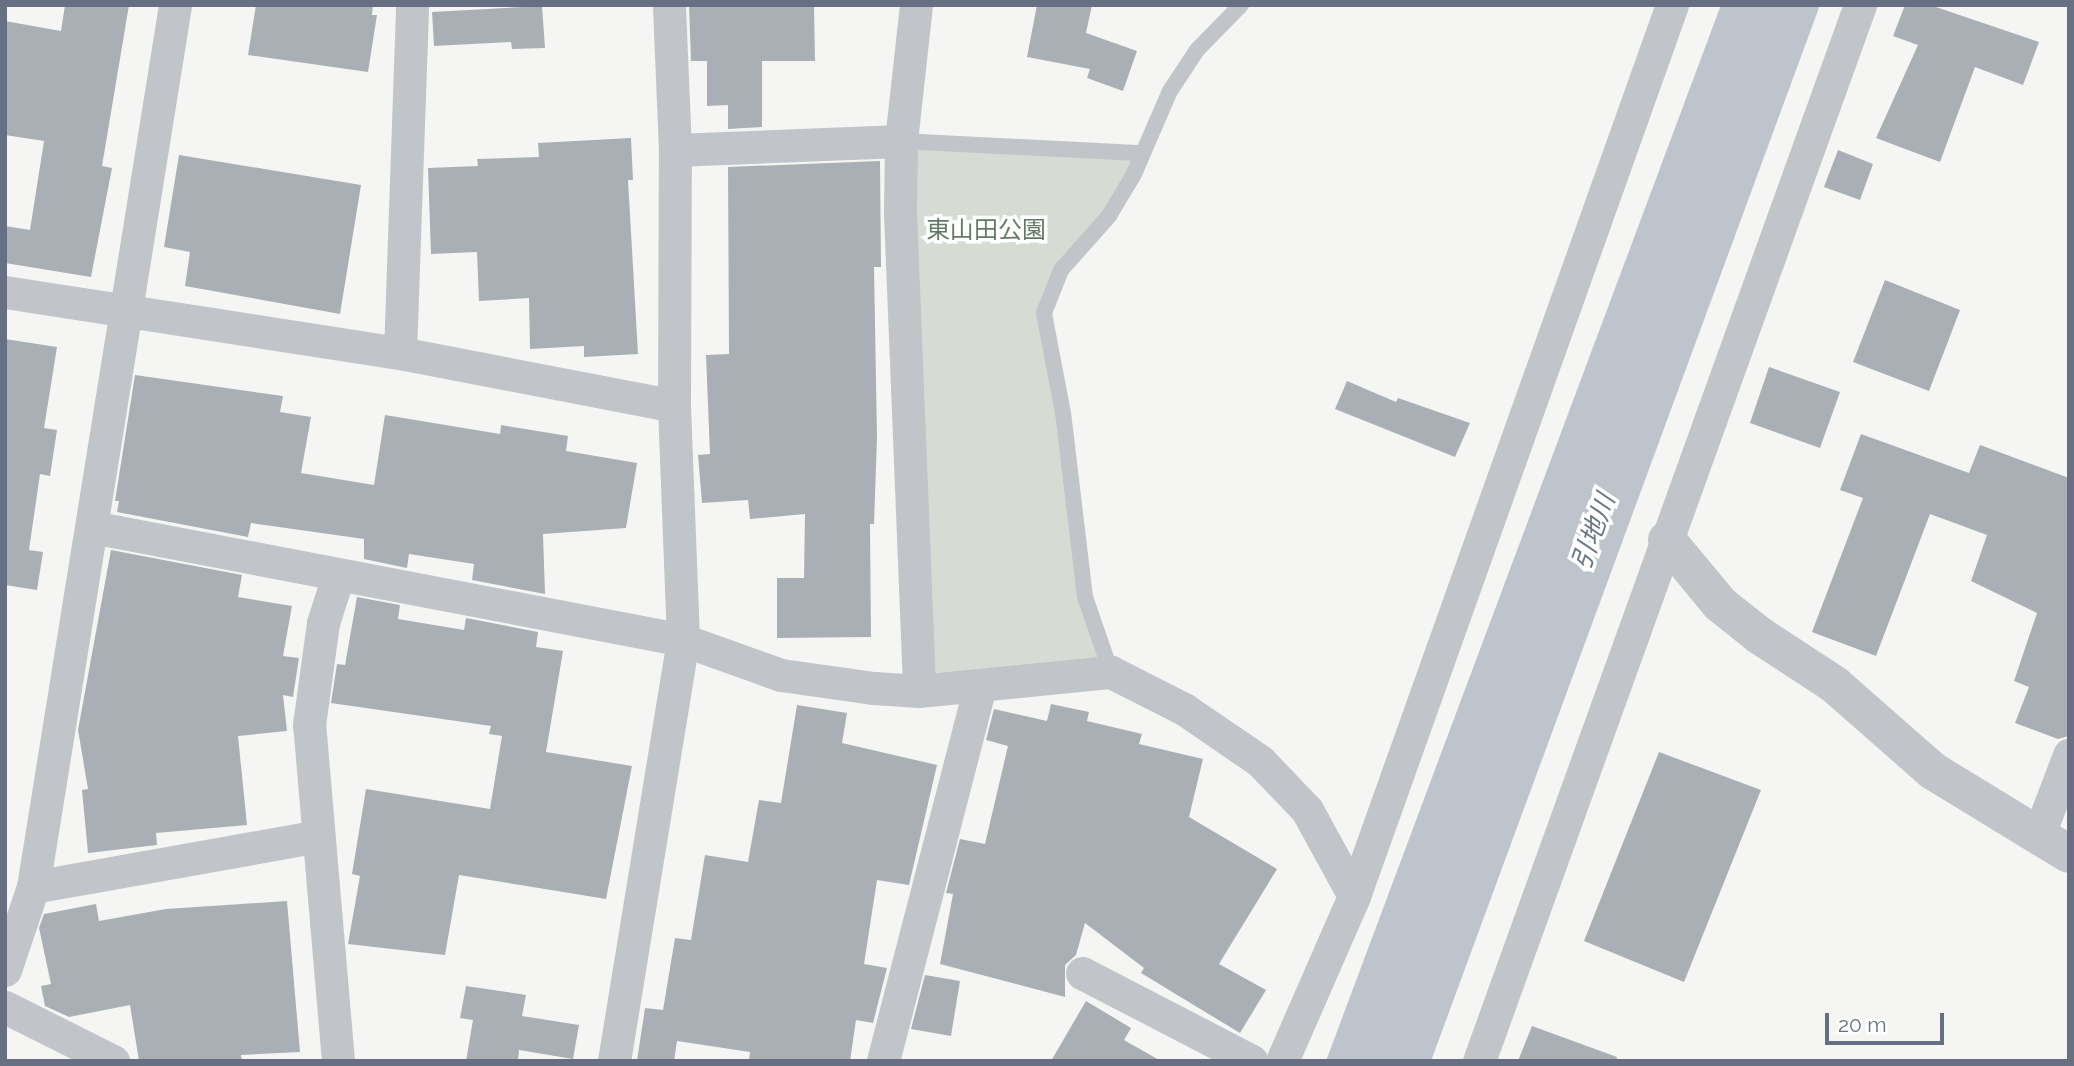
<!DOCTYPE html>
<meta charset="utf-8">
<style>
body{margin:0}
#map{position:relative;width:2074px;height:1066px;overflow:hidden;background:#f5f6f3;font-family:Raleway,"Noto Sans JP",sans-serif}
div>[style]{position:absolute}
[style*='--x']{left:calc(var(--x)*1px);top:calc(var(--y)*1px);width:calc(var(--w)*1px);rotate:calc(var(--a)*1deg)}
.green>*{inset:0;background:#d6dcd4}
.water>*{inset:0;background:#bec4cb}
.building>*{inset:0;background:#aaafb6}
.service>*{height:16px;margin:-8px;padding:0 8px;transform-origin:8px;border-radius:8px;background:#c1c4c8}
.minor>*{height:33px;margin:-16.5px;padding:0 16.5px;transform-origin:16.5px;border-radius:16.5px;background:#c1c4c8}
.tertiary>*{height:38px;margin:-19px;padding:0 19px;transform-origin:19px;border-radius:19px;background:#c1c4c8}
span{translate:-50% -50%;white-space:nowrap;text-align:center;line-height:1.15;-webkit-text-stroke:7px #fff;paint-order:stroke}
.park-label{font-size:24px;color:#657966}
.water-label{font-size:26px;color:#687685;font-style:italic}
.frame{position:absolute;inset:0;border:7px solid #677082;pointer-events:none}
.scale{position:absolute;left:1825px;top:1013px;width:119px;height:32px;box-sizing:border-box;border:4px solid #677082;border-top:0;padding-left:9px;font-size:21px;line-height:24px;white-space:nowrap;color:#677082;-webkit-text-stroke:5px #fff;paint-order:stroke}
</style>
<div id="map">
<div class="green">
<i style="clip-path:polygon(901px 141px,1142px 153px,1044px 313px,1075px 526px,1111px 672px,919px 691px)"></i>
</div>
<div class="water">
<i style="clip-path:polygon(1721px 5px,1820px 5px,1431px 1061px,1326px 1061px)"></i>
</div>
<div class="building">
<i style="clip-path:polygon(65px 5px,129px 5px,102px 166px,112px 168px,91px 277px,5px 263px,5px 226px,30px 230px,44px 141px,5px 135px,5px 21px,61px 31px)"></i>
<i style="clip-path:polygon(256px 5px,373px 5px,372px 15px,377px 15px,368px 72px,248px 55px)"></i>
<i style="clip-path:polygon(689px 5px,814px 5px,815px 61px,762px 61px,762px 127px,728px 129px,728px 105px,707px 106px,707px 61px,691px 61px)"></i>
<i style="clip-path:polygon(1037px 5px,1092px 5px,1086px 33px,1137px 51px,1123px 91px,1087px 78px,1090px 69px,1027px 57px)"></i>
<i style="clip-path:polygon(1905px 5px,1930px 5px,2039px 42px,2023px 85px,1975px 67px,1940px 162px,1876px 138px,1918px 45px,1893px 36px)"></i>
<i style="clip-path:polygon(542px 6px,545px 48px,512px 49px,511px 42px,434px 46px,432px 12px)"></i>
<i style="clip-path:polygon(631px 138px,633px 180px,628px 180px,638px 354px,584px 357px,584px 346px,530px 349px,529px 298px,479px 301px,477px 252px,431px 254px,428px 168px,478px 166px,477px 159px,539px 157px,538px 143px)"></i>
<i style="clip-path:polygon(1838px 150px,1873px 164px,1860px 200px,1824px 187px)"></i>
<i style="clip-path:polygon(179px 155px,361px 185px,340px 314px,185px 286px,190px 252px,164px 247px)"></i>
<i style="clip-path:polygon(880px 161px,881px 267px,874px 267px,877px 438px,874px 524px,870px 524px,871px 637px,777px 638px,777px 578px,804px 578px,805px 514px,750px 519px,748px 500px,702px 503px,698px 455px,710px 454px,706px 355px,729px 354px,728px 167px)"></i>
<i style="clip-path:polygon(1885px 280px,1960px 310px,1929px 391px,1853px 362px)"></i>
<i style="clip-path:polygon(5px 339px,57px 347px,44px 428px,57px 430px,50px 476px,40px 474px,29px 550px,43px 552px,37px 590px,5px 585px)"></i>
<i style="clip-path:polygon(1769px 367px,1840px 392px,1820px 448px,1750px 423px)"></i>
<i style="clip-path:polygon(135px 375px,283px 396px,280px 412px,311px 417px,301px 473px,374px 485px,385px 415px,500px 434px,501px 425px,568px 436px,566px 451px,637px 463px,626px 528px,543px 534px,545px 594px,472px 580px,474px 564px,409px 554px,407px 568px,364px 559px,364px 539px,251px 523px,248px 537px,117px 512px,119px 501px,115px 501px)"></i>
<i style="clip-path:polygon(1347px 381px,1396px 402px,1398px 398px,1470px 423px,1455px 457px,1335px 409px)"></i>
<i style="clip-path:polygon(1861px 434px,1969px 473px,1980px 445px,2069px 478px,2069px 736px,2058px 739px,2015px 723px,2029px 687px,2014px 681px,2037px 613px,1971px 581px,1987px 535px,1930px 514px,1876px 656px,1812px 632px,1863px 498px,1840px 490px)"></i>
<i style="clip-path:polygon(111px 550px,242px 575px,238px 597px,292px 606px,283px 656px,299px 658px,293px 697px,283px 695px,287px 731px,238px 736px,247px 825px,156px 833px,157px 845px,88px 853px,82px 790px,88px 789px,78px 730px)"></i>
<i style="clip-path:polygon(357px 597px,400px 605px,398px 619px,464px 630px,466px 618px,538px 632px,536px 647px,563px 651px,546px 752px,632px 766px,606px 899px,459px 875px,445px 955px,348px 944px,360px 876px,352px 874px,366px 789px,490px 809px,502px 736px,489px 734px,491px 726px,331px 703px,337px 664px,345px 665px)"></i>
<i style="clip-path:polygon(1051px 704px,1089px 712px,1087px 721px,1142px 734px,1139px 744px,1203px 759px,1189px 817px,1277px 869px,1219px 964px,1266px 990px,1240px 1033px,1141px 973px,1144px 968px,1085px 923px,1076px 955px,1065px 965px,1065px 997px,940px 964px,953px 894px,946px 893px,960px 839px,985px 844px,1008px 746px,986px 740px,994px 709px,1047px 721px)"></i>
<i style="clip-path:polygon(797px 705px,847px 713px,842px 743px,937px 765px,909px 885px,877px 880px,864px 964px,887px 968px,873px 1023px,856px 1020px,850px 1061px,749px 1061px,750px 1052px,677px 1041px,674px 1061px,637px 1061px,645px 1008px,663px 1010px,675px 938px,691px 940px,705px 855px,748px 862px,759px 800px,781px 803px)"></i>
<i style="clip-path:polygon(1659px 752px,1761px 790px,1684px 982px,1584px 941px)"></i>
<i style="clip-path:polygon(287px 901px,300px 1052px,241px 1055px,242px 1061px,139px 1061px,130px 1005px,69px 1017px,45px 1006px,41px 986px,51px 984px,39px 928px,44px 914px,96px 904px,99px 921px,166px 909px)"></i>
<i style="clip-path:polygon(925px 975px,960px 981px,951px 1036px,911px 1029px)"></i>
<i style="clip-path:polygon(466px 986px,526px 995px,522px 1016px,579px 1025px,573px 1059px,519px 1050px,518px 1061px,466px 1061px,473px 1020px,460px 1018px)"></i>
<i style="clip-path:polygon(1086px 1001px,1131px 1028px,1124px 1040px,1161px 1061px,1051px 1061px)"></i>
<i style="clip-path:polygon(1532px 1026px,1617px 1057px,1616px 1061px,1518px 1061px)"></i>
</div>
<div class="service">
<i style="--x:901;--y:141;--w:241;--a:2.9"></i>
<i style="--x:1111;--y:672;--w:79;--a:-109.1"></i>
<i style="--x:1085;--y:597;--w:185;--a:-96.8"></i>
<i style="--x:1063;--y:413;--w:102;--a:-100.8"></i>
<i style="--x:1044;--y:313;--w:46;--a:-68.4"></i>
<i style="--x:1061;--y:270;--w:72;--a:-48.4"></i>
<i style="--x:1109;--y:216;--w:49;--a:-59.2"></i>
<i style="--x:1134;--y:174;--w:90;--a:-66.6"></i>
<i style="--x:1170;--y:91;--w:49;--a:-56.6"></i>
<i style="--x:1197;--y:50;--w:63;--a:-45.6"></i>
</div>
<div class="minor">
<i style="--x:916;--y:5;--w:137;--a:96.3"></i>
<i style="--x:901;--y:141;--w:72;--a:90.8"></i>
<i style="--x:900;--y:213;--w:478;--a:87.7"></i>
<i style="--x:675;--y:150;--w:226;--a:-2.3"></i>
<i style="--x:5;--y:292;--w:400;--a:8.8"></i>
<i style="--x:400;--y:353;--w:279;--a:10.9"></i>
<i style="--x:400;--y:353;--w:348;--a:-88"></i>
<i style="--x:92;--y:527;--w:602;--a:10.82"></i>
<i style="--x:683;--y:640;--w:104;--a:19.7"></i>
<i style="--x:781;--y:675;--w:94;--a:8"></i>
<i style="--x:874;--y:688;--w:45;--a:3.8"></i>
<i style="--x:919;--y:691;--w:193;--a:-5.7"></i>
<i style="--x:1111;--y:672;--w:82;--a:26.9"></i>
<i style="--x:1184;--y:709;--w:92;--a:34.4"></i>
<i style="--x:1260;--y:761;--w:68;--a:46.2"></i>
<i style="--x:1307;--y:810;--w:98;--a:61.3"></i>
<i style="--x:2039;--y:834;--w:85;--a:-69.2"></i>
<i style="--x:33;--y:887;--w:286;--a:-10.1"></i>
<i style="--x:5;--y:970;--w:88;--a:-71.4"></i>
<i style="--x:33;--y:887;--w:893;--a:-80.85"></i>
<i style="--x:1082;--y:973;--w:191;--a:27.4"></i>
<i style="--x:5;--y:1007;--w:121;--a:26.6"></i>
<i style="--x:338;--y:1061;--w:337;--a:-94.9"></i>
<i style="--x:309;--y:725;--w:103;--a:-82.2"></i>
<i style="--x:323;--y:623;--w:49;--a:-72.3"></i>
<i style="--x:614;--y:1061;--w:427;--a:-80.7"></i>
<i style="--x:683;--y:640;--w:234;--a:-92.2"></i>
<i style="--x:674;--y:406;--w:256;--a:-89.8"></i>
<i style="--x:675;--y:150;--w:145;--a:-92.4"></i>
<i style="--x:883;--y:1061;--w:387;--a:-75.5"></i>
<i style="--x:1282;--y:1061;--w:180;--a:-66.4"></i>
<i style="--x:1354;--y:896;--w:946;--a:-70.36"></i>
<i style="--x:1479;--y:1061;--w:1123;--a:-70.16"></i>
</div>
<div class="tertiary">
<i style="--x:1667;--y:540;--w:83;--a:50.4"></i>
<i style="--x:1720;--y:604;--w:50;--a:38.5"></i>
<i style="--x:1759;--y:635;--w:91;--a:33.3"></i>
<i style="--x:1835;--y:685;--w:130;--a:41.3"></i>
<i style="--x:1933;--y:771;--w:159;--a:31.4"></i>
</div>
<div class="park-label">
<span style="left:986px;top:230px">東山田公園</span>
</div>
<div class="water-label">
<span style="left:1594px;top:532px;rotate:-70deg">引地川</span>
</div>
<div class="frame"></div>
<div class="scale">20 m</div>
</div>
